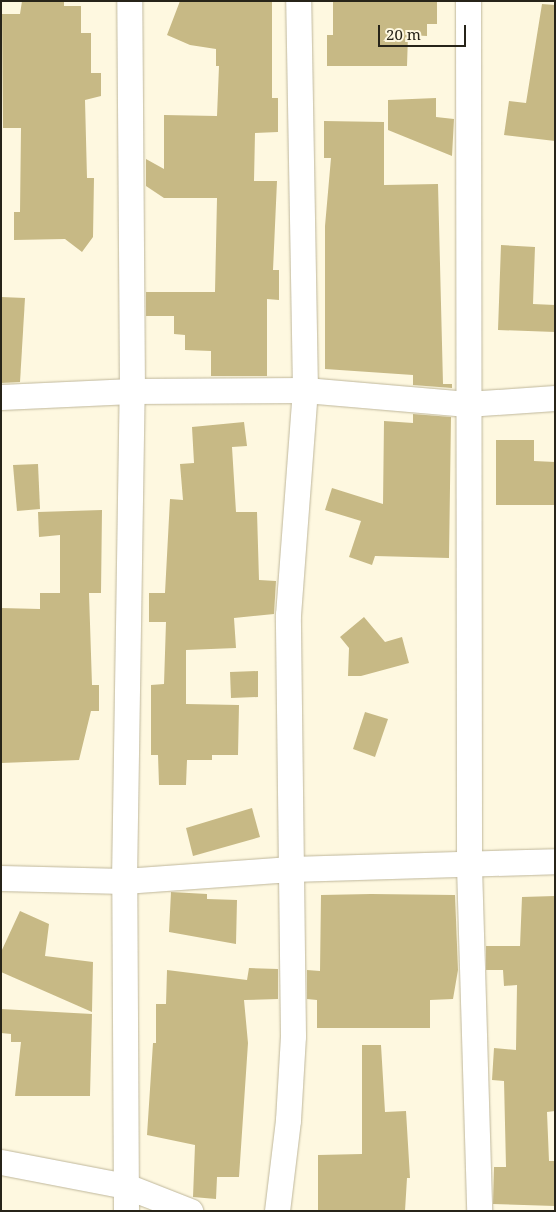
<!DOCTYPE html>
<style>
body{margin:0}
#map{position:relative;width:556px;height:1212px;overflow:hidden;background:#fef8e0;font-family:"Noto Serif",serif}
div>[style]{position:absolute}
[style*='--x']{left:calc(var(--x)*1px);top:calc(var(--y)*1px);width:calc(var(--w)*1px);rotate:calc(var(--a)*1deg)}
.building>*{inset:0;background:#c7b985}
.roads{filter:drop-shadow(0 0 1px #bfb79b) drop-shadow(0 0 1px #bfb79b)}
.minor>*{height:25px;margin:-12.5px;padding:0 12.5px;transform-origin:12.5px;border-radius:12.5px;background:#fff}
span{translate:-50% -50%;white-space:nowrap;text-align:center;line-height:1.15;-webkit-text-stroke:4.5px #fef8e0;paint-order:stroke}
.frame{position:absolute;inset:0;border:2px solid #272419;pointer-events:none}
.scale{position:absolute;left:378px;top:25px;width:88px;height:22px;box-sizing:border-box;border:2px solid #272419;border-top:0;padding-left:6px;font-size:15px;line-height:18px;white-space:nowrap;color:#272419;-webkit-text-stroke:4px #fef8e0;paint-order:stroke}
</style>
<div id="map">
<div class="building">
<i style="clip-path:polygon(22px 1px,64px 1px,64px 6px,81px 6px,81px 33px,91px 33px,91px 73px,101px 73px,101px 96px,85px 100px,87px 178px,94px 178px,93px 237px,82px 252px,65px 239px,14px 240px,14px 212px,20px 212px,21px 128px,3px 128px,2px 14px,20px 14px)"></i>
<i style="clip-path:polygon(180px 1px,272px 1px,272px 98px,278px 98px,278px 132px,255px 133px,254px 181px,277px 181px,273px 270px,279px 270px,279px 300px,267px 299px,267px 376px,211px 376px,211px 351px,185px 350px,185px 335px,174px 334px,174px 316px,146px 316px,146px 292px,215px 292px,217px 198px,164px 198px,146px 186px,146px 159px,164px 169px,164px 115px,217px 116px,219px 66px,216px 66px,216px 49px,190px 45px,167px 35px)"></i>
<i style="clip-path:polygon(333px 1px,437px 1px,437px 24px,427px 24px,427px 36px,408px 35px,407px 66px,327px 66px,327px 35px,333px 35px)"></i>
<i style="clip-path:polygon(542px 4px,555px 5px,555px 141px,504px 135px,509px 101px,526px 103px)"></i>
<i style="clip-path:polygon(436px 98px,436px 117px,454px 119px,452px 156px,388px 130px,388px 100px)"></i>
<i style="clip-path:polygon(324px 121px,384px 122px,384px 185px,438px 184px,443px 384px,452px 384px,452px 388px,413px 385px,413px 375px,325px 369px,325px 226px,331px 158px,324px 158px)"></i>
<i style="clip-path:polygon(501px 245px,535px 247px,533px 304px,555px 305px,555px 332px,498px 330px)"></i>
<i style="clip-path:polygon(1px 297px,25px 298px,20px 382px,1px 383px)"></i>
<i style="clip-path:polygon(413px 414px,451px 417px,449px 558px,375px 556px,372px 565px,349px 557px,361px 521px,325px 510px,332px 488px,383px 504px,384px 421px,413px 423px)"></i>
<i style="clip-path:polygon(244px 422px,247px 446px,232px 447px,236px 512px,257px 512px,259px 580px,276px 581px,274px 614px,234px 618px,236px 648px,186px 650px,186px 704px,239px 705px,238px 755px,212px 755px,212px 760px,187px 760px,186px 785px,159px 785px,158px 755px,151px 755px,151px 685px,164px 684px,166px 622px,149px 622px,149px 593px,165px 593px,170px 499px,183px 500px,180px 464px,194px 463px,192px 427px)"></i>
<i style="clip-path:polygon(496px 440px,534px 440px,534px 461px,555px 462px,555px 505px,496px 505px)"></i>
<i style="clip-path:polygon(38px 464px,40px 509px,17px 511px,13px 465px)"></i>
<i style="clip-path:polygon(102px 510px,101px 593px,89px 593px,92px 685px,99px 685px,99px 711px,91px 711px,79px 760px,1px 763px,1px 608px,40px 609px,40px 593px,60px 593px,60px 535px,39px 537px,38px 512px)"></i>
<i style="clip-path:polygon(364px 617px,385px 642px,402px 637px,409px 663px,361px 676px,348px 676px,349px 648px,340px 637px)"></i>
<i style="clip-path:polygon(258px 671px,258px 697px,231px 698px,230px 672px)"></i>
<i style="clip-path:polygon(365px 712px,388px 719px,375px 757px,353px 749px)"></i>
<i style="clip-path:polygon(252px 808px,260px 837px,193px 856px,186px 828px)"></i>
<i style="clip-path:polygon(171px 892px,207px 894px,207px 899px,237px 900px,236px 944px,169px 932px)"></i>
<i style="clip-path:polygon(371px 894px,455px 895px,458px 970px,453px 999px,430px 1000px,430px 1028px,317px 1028px,317px 1000px,307px 999px,307px 970px,320px 971px,321px 895px)"></i>
<i style="clip-path:polygon(555px 896px,555px 1111px,547px 1112px,549px 1161px,555px 1161px,555px 1206px,493px 1204px,494px 1167px,506px 1167px,504px 1081px,492px 1080px,494px 1048px,516px 1050px,517px 985px,504px 986px,503px 970px,486px 970px,486px 946px,520px 946px,522px 897px)"></i>
<i style="clip-path:polygon(20px 911px,49px 924px,45px 956px,93px 962px,92px 1012px,1px 972px,1px 952px)"></i>
<i style="clip-path:polygon(249px 968px,278px 969px,278px 999px,244px 1000px,248px 1043px,239px 1177px,217px 1177px,216px 1199px,193px 1197px,195px 1145px,147px 1135px,153px 1043px,156px 1043px,156px 1004px,166px 1004px,167px 970px,247px 980px)"></i>
<i style="clip-path:polygon(1px 1009px,92px 1014px,90px 1096px,15px 1096px,21px 1042px,11px 1042px,11px 1034px,1px 1033px)"></i>
<i style="clip-path:polygon(362px 1045px,381px 1045px,385px 1112px,406px 1111px,410px 1178px,407px 1178px,405px 1211px,318px 1211px,318px 1155px,362px 1154px)"></i>
</div>
<div class="roads">
<div class="minor">
<i style="--x:468;--y:1;--w:865;--a:89.93"></i>
<i style="--x:469;--y:866;--w:345;--a:88.3"></i>
<i style="--x:1;--y:397;--w:131;--a:-2.6"></i>
<i style="--x:132;--y:391;--w:173;--a:-0.3"></i>
<i style="--x:305;--y:390;--w:163;--a:4.9"></i>
<i style="--x:467;--y:404;--w:88;--a:-3.9"></i>
<i style="--x:1;--y:878;--w:123;--a:1.4"></i>
<i style="--x:124;--y:881;--w:167;--a:-4.1"></i>
<i style="--x:291;--y:869;--w:264;--a:-1.7"></i>
<i style="--x:1;--y:1162;--w:127;--a:10.9"></i>
<i style="--x:126;--y:1186;--w:69;--a:21.3"></i>
<i style="--x:126;--y:1211;--w:330;--a:-90.3"></i>
<i style="--x:124;--y:881;--w:490;--a:-89.1"></i>
<i style="--x:132;--y:391;--w:390;--a:-90.4"></i>
<i style="--x:277;--y:1211;--w:92;--a:-83.1"></i>
<i style="--x:288;--y:1120;--w:84;--a:-86.6"></i>
<i style="--x:293;--y:1036;--w:421;--a:-90.7"></i>
<i style="--x:288;--y:615;--w:226;--a:-85.7"></i>
<i style="--x:305;--y:390;--w:389;--a:-91"></i>
</div>
</div>
<div class="frame"></div>
<div class="scale">20 m</div>
</div>
